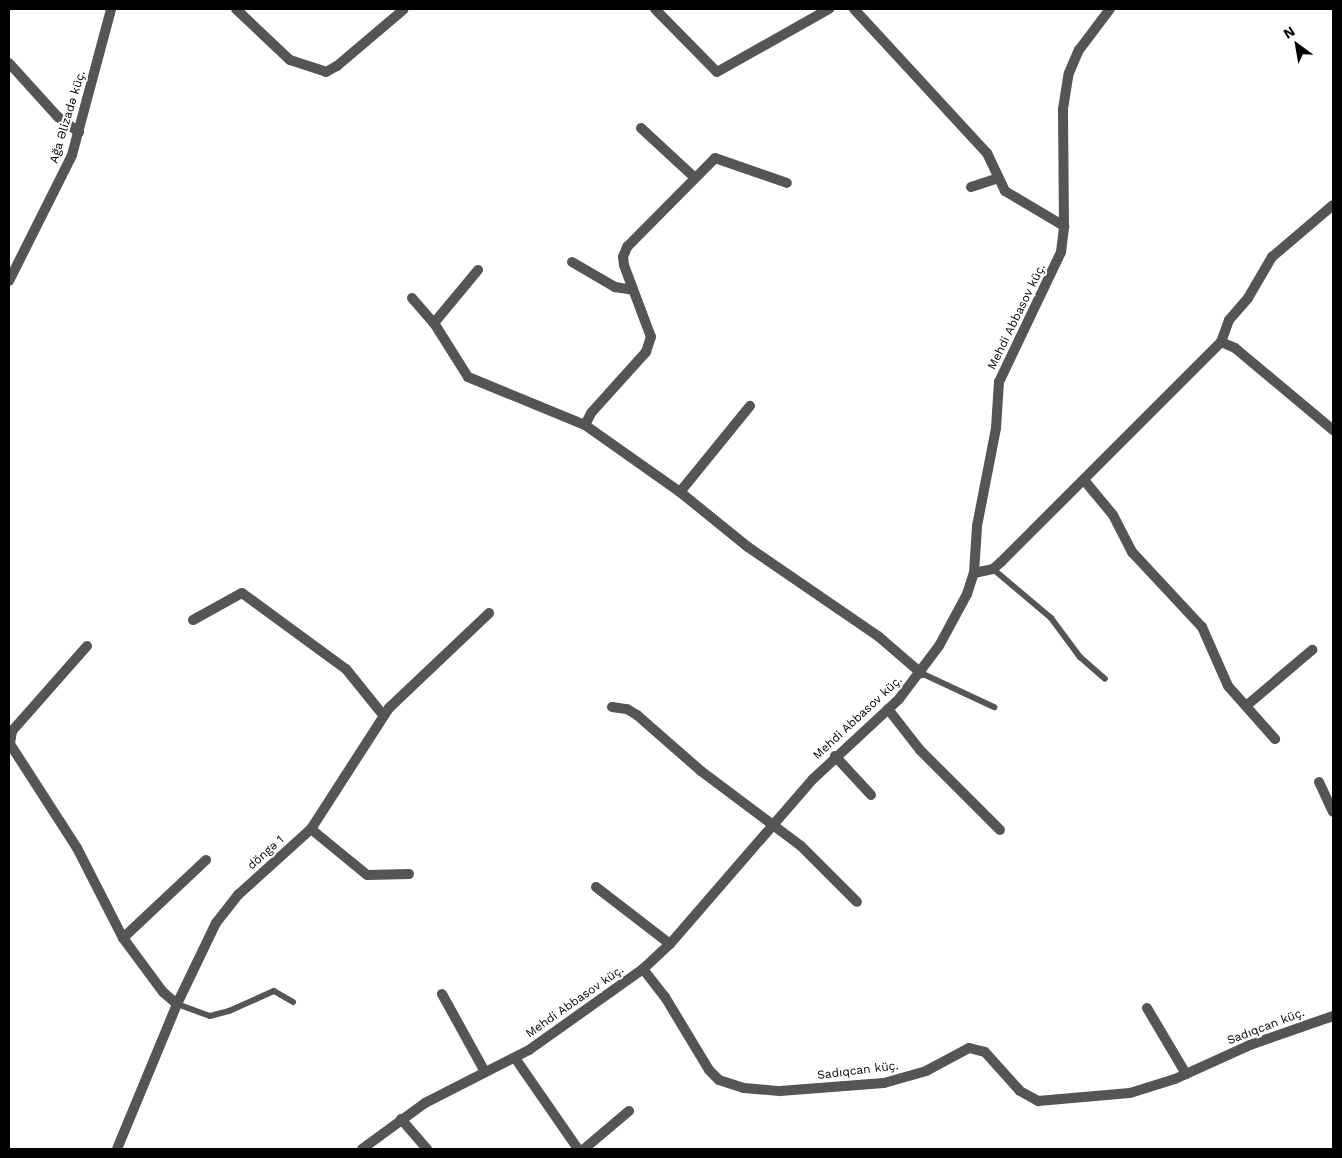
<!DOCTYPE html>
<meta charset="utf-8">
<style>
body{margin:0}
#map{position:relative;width:1342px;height:1158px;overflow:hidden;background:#fff;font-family:"Work Sans",sans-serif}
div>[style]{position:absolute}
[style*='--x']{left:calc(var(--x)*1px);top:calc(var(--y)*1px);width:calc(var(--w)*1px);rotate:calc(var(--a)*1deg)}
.service>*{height:6px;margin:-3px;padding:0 3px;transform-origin:3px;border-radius:3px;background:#555}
.minor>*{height:10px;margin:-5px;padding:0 5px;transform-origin:5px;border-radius:5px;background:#555}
span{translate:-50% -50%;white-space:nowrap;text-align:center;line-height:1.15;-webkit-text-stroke:4.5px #fff;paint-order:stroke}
.street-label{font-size:12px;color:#000}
.frame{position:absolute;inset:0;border:10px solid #000;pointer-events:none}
.north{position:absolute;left:1272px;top:20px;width:50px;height:50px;-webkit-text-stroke:4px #fff;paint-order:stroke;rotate:328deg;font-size:14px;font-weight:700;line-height:20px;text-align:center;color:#000}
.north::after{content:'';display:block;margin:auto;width:18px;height:22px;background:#000;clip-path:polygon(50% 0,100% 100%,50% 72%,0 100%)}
</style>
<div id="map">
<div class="service">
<i style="--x:993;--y:569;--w:76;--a:40.2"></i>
<i style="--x:1051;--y:618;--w:49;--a:53.4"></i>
<i style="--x:1080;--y:657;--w:33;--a:41"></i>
<i style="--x:921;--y:673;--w:81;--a:25"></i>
<i style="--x:177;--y:1004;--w:35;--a:20"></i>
<i style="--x:210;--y:1016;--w:20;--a:-15"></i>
<i style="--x:229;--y:1011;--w:49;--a:-24"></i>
<i style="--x:274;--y:991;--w:22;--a:30"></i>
</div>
<div class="minor">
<i style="--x:236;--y:9;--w:74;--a:43.4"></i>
<i style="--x:290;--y:60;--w:38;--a:18"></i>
<i style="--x:326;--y:72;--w:13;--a:-29"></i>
<i style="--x:337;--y:66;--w:87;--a:-40.3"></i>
<i style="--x:655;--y:9;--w:88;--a:45.5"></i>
<i style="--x:717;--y:72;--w:129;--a:-29.4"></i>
<i style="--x:854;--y:9;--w:196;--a:47.3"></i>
<i style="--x:987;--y:153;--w:42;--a:64.7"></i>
<i style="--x:1005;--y:191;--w:69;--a:30.7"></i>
<i style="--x:9;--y:63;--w:73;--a:47.8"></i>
<i style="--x:58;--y:117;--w:26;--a:36"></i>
<i style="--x:641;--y:128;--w:72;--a:42.8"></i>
<i style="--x:971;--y:187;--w:29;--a:-18"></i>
<i style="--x:572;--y:262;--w:50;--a:30.2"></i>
<i style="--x:615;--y:287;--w:18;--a:9"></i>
<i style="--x:9;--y:281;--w:141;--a:-63.4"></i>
<i style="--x:72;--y:155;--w:151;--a:-75"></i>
<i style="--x:412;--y:298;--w:33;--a:49"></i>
<i style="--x:434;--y:323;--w:64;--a:57.8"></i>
<i style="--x:468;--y:377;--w:126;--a:22.3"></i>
<i style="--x:585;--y:425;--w:116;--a:35.2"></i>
<i style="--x:680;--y:492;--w:87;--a:39"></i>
<i style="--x:748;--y:547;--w:158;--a:34.4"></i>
<i style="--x:878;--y:636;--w:57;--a:40.7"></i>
<i style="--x:434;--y:323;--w:69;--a:-50.3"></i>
<i style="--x:1221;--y:342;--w:23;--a:-70"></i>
<i style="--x:1229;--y:320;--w:29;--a:-49"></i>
<i style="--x:1248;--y:298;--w:48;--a:-59.7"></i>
<i style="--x:1272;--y:257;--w:80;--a:-40.4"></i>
<i style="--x:585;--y:425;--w:13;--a:-63"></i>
<i style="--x:591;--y:413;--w:82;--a:-48"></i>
<i style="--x:646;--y:352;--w:16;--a:-72"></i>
<i style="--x:651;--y:337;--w:77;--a:-110.6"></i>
<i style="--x:624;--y:265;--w:8;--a:-97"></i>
<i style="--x:623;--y:257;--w:11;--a:-68"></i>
<i style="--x:627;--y:247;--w:125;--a:-45.3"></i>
<i style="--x:715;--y:158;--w:76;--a:19.1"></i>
<i style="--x:1084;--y:480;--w:45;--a:50.4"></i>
<i style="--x:1113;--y:515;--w:42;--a:62.8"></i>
<i style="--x:1132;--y:552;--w:103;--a:47"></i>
<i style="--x:1202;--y:627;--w:64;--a:66.2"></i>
<i style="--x:1228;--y:686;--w:71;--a:48.4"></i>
<i style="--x:680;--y:492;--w:111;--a:-50.9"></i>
<i style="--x:974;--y:573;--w:19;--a:-12"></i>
<i style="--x:993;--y:569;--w:11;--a:-41"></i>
<i style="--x:1001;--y:562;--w:311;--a:-45"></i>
<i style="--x:1221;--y:342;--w:15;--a:23"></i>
<i style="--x:1235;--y:348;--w:128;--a:39.9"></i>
<i style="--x:193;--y:620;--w:56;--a:-28.9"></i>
<i style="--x:242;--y:593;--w:129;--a:36.2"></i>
<i style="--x:346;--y:669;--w:59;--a:51.2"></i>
<i style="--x:87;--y:646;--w:113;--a:131.4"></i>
<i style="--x:12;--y:731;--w:13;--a:99"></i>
<i style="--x:10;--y:744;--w:124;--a:57.2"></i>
<i style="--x:77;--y:848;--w:101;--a:62.9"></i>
<i style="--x:123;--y:938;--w:67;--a:53.5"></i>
<i style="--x:163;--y:992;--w:18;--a:41"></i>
<i style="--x:1246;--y:706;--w:87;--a:-40.3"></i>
<i style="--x:612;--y:707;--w:15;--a:8"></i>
<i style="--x:627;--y:709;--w:12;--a:31"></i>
<i style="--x:637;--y:715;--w:85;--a:41.2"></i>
<i style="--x:701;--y:771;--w:125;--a:36.9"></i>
<i style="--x:801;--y:846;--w:79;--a:45"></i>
<i style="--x:888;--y:709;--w:52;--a:52"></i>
<i style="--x:920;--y:750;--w:113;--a:45"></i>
<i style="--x:835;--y:756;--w:53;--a:47.3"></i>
<i style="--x:1319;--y:782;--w:33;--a:65"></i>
<i style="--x:311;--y:829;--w:72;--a:39.4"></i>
<i style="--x:367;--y:875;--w:42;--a:-1.4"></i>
<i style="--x:596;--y:887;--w:93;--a:37.6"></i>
<i style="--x:123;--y:938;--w:114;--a:-43.2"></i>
<i style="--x:643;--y:969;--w:36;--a:52"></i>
<i style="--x:665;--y:997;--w:85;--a:58.9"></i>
<i style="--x:709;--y:1070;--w:14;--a:45"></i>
<i style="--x:719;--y:1080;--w:26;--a:18"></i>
<i style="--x:744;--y:1088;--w:36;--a:5"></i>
<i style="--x:780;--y:1091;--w:104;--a:-4.4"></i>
<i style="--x:884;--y:1083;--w:44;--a:-15.9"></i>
<i style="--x:926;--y:1071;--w:49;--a:-28.1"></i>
<i style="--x:969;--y:1048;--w:16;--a:14"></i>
<i style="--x:985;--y:1052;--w:52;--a:48.1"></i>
<i style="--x:1020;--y:1091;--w:21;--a:29"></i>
<i style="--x:1038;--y:1101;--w:92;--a:-5"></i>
<i style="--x:1130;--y:1093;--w:47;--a:-17.3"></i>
<i style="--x:1175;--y:1079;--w:82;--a:-24.4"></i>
<i style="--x:1250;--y:1045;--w:88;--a:-19.3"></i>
<i style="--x:442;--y:994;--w:89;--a:61.1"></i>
<i style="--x:1147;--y:1008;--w:77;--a:59.4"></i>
<i style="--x:515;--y:1058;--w:111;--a:55.3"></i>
<i style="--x:401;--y:1119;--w:40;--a:49"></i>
<i style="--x:117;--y:1149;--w:157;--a:-67.5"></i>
<i style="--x:177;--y:1004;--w:90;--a:-64.3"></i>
<i style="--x:216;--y:923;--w:37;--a:-52"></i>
<i style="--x:239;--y:894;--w:97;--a:-42.1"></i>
<i style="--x:311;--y:829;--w:144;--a:-57.2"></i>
<i style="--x:389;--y:708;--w:138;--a:-43.5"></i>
<i style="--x:362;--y:1149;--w:78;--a:-36.1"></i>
<i style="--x:425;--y:1103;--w:117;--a:-27"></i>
<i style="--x:529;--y:1050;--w:140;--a:-35.4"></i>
<i style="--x:643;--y:969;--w:37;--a:-43"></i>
<i style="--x:670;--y:944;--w:218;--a:-49.1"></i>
<i style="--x:813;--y:779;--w:117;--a:-42.9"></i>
<i style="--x:899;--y:699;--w:66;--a:-53"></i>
<i style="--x:939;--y:646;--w:59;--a:-61.7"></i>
<i style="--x:967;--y:594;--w:22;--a:-72"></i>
<i style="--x:974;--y:573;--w:47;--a:-86.3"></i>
<i style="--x:977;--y:526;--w:100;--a:-79"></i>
<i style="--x:996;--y:428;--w:46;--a:-86.3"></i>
<i style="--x:999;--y:382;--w:144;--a:-64.5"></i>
<i style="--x:1061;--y:252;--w:26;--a:-83"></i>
<i style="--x:1064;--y:226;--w:117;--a:-90.5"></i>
<i style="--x:1063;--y:109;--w:36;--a:-81"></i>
<i style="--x:1069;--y:73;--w:25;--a:-67"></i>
<i style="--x:1079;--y:50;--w:51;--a:-52.9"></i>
<i style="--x:584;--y:1149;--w:59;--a:-40.2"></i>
</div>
<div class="street-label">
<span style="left:68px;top:117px;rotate:-73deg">Ağa Əlizadə küç.</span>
<span style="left:1017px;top:317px;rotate:-64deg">Mehdi Abbasov küç.</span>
<span style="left:858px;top:718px;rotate:-43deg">Mehdi Abbasov küç.</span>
<span style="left:266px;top:853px;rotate:-42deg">döngə 1</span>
<span style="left:575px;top:1002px;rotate:-35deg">Mehdi Abbasov küç.</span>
<span style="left:1266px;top:1027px;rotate:-21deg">Sadıqcan küç.</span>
<span style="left:858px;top:1071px;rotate:-7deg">Sadıqcan küç.</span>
</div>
<div class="frame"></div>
<div class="north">N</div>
</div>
